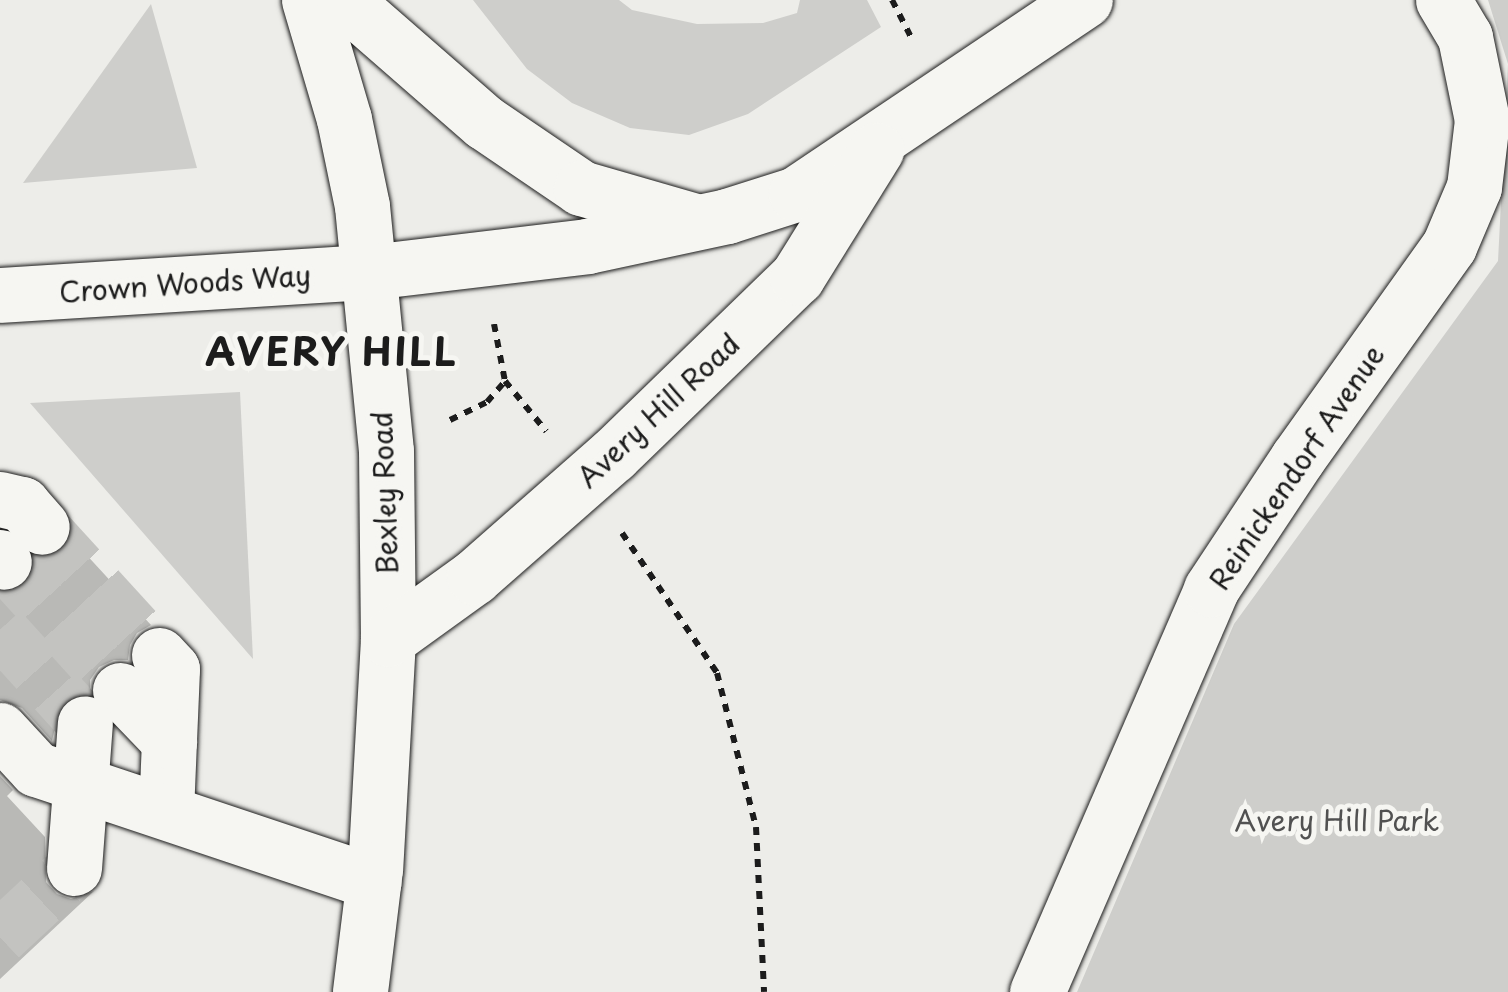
<!DOCTYPE html>
<style>
body{margin:0}
#map{position:relative;width:1508px;height:992px;overflow:hidden;background:#edede9;font-family:"Playpen Sans",sans-serif}
div>[style]{position:absolute}
[style*='--x']{left:calc(var(--x)*1px);top:calc(var(--y)*1px);width:calc(var(--w)*1px);rotate:calc(var(--a)*1deg)}
.green>*{inset:0;background:#cececb}
.building>*{inset:0;background:#b9b9b6}
.minor-tunnel>*{height:55px;margin-top:-27.5px;transform-origin:0;background:repeating-linear-gradient(90deg,#c3c3c0 0 55px,transparent 0 83px)}
.path>*{height:6px;margin-top:-3px;transform-origin:0;background:repeating-linear-gradient(90deg,#1c1c1c 0 8px,transparent 0 16px)}
.roads{filter:drop-shadow(0 0 2px #1c1c1c) drop-shadow(0 0 2px #1c1c1c)}
.minor>*{height:55px;margin:-27.5px;padding:0 27.5px;transform-origin:27.5px;border-radius:27.5px;background:#f6f6f2}
.major>*{height:55px;margin:-27.5px;padding:0 27.5px;transform-origin:27.5px;border-radius:27.5px;background:#f6f6f2}
span{translate:-50% -50%;white-space:nowrap;text-align:center;line-height:1.15;-webkit-text-stroke:10px #f6f6f2;paint-order:stroke}
.street-label{font-size:28px;color:#1c1c1c}
.park-label{font-size:28px;color:#515151}
.district-label{font-size:38px;color:#1c1c1c;font-weight:700;letter-spacing:2.5px}
</style>
<div id="map">
<div class="green">
<i style="clip-path:polygon(473px 0,619px 0,632px 10px,697px 24px,763px 23px,797px 13px,800px 0,867px 0,881px 27px,748px 114px,689px 135px,630px 128px,572px 103px,527px 69px)"></i>
<i style="clip-path:polygon(1488px 0,1508px 0,1508px 992px,1077px 992px,1234px 624px,1498px 261px,1508px 64px)"></i>
<i style="clip-path:polygon(151px 4px,197px 168px,23px 183px)"></i>
<i style="clip-path:polygon(240px 392px,253px 659px,30px 403px)"></i>
</div>
<div class="building">
<i style="clip-path:polygon(71px 538px,151px 625px,137px 633px,130px 645px,128px 660px,114px 660px,99px 667px,90px 680px,90px 692px,72px 695px,60px 705px,52px 741px,22px 708px,0 700px,0 592px,23px 587px,33px 572px,35px 557px,62px 551px)"></i>
<i style="clip-path:polygon(0 776px,13px 790px,7px 796px,45px 837px,46px 882px,57px 894px,71px 899px,94px 891px,0 979px)"></i>
</div>
<div class="minor-tunnel">
<i style="--x:42;--y:527;--w:173;--a:47.6"></i>
<i style="--x:4;--y:562;--w:173;--a:47.8"></i>
<i style="--x:0;--y:629;--w:127;--a:47.9"></i>
<i style="--x:0;--y:937;--w:101;--a:-43"></i>
</div>
<div class="path">
<i style="--x:892;--y:0;--w:44;--a:62.9"></i>
<i style="--x:494;--y:324;--w:58;--a:79.1"></i>
<i style="--x:505;--y:381;--w:65;--a:50.6"></i>
<i style="--x:450;--y:420;--w:41;--a:-25.9"></i>
<i style="--x:487;--y:402;--w:28;--a:-49"></i>
<i style="--x:622;--y:533;--w:169;--a:55.8"></i>
<i style="--x:717;--y:673;--w:159;--a:75.8"></i>
<i style="--x:756;--y:827;--w:165;--a:87.2"></i>
</div>
<div class="roads">
<div class="minor">
<i style="--x:0;--y:295;--w:371;--a:-3.6"></i>
<i style="--x:0;--y:499;--w:23;--a:13"></i>
<i style="--x:22;--y:504;--w:30;--a:49"></i>
<i style="--x:0;--y:557;--w:6;--a:51"></i>
<i style="--x:159;--y:655;--w:19;--a:47"></i>
<i style="--x:172;--y:669;--w:141;--a:92.4"></i>
<i style="--x:120;--y:690;--w:71;--a:46.1"></i>
<i style="--x:0;--y:730;--w:53;--a:47.3"></i>
<i style="--x:36;--y:769;--w:356;--a:18.5"></i>
<i style="--x:74;--y:868;--w:145;--a:-85.7"></i>
<i style="--x:1037;--y:992;--w:439;--a:-66.6"></i>
<i style="--x:1211;--y:589;--w:156;--a:-56.5"></i>
<i style="--x:1297;--y:459;--w:262;--a:-54.5"></i>
<i style="--x:1449;--y:246;--w:64;--a:-67"></i>
<i style="--x:1474;--y:187;--w:67;--a:-83.2"></i>
<i style="--x:1482;--y:120;--w:85;--a:-101.6"></i>
<i style="--x:1465;--y:37;--w:43;--a:-120.7"></i>
</div>
<div class="major">
<i style="--x:309;--y:0;--w:124;--a:73.6"></i>
<i style="--x:344;--y:119;--w:89;--a:78.3"></i>
<i style="--x:362;--y:206;--w:246;--a:84.4"></i>
<i style="--x:386;--y:451;--w:188;--a:89.4"></i>
<i style="--x:388;--y:639;--w:230;--a:93.2"></i>
<i style="--x:375;--y:869;--w:124;--a:97"></i>
<i style="--x:344;--y:0;--w:186;--a:41.1"></i>
<i style="--x:484;--y:122;--w:117;--a:34.2"></i>
<i style="--x:581;--y:188;--w:119;--a:16.1"></i>
<i style="--x:370;--y:272;--w:219;--a:-6.8"></i>
<i style="--x:587;--y:246;--w:143;--a:-12.1"></i>
<i style="--x:727;--y:216;--w:72;--a:-17.7"></i>
<i style="--x:796;--y:194;--w:348;--a:-33.9"></i>
<i style="--x:388;--y:639;--w:106;--a:-35.8"></i>
<i style="--x:474;--y:577;--w:185;--a:-41.3"></i>
<i style="--x:613;--y:455;--w:256;--a:-44.1"></i>
<i style="--x:797;--y:277;--w:150;--a:-58.1"></i>
</div>
</div>
<div class="street-label">
<span style="left:185px;top:283px;rotate:-4deg">Crown Woods Way</span>
<span style="left:658px;top:410px;rotate:-43deg">Avery Hill Road</span>
<span style="left:1296px;top:467px;rotate:-56deg">Reinickendorf Avenue</span>
<span style="left:384px;top:493px;rotate:-92deg">Bexley Road</span>
</div>
<div class="park-label">
<span style="left:1337px;top:820px">Avery Hill Park</span>
</div>
<div class="district-label">
<span style="left:332px;top:351px">AVERY HILL</span>
</div>
</div>
